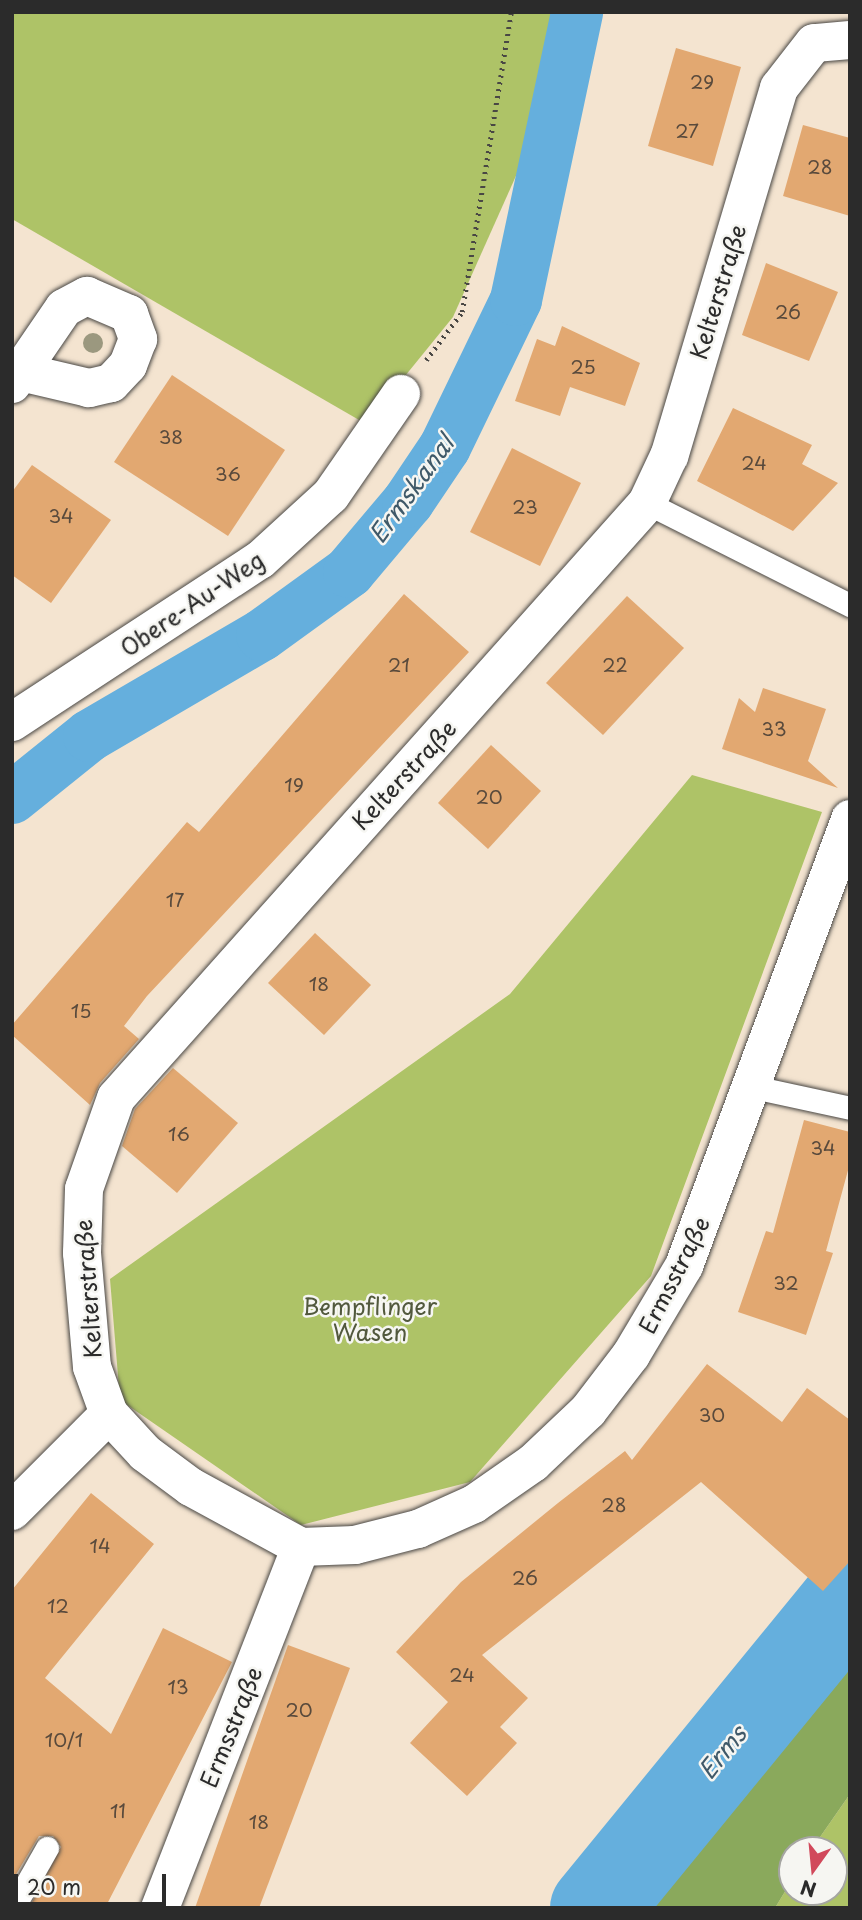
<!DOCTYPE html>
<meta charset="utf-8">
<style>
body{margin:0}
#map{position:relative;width:862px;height:1920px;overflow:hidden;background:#f4e4d0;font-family:"Playpen Sans",sans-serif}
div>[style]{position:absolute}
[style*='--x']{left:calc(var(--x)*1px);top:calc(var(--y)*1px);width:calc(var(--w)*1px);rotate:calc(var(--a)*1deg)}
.green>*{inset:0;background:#aec367}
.forest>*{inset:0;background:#8aa95c}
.canal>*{height:52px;margin:-26px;padding:0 26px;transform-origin:26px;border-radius:26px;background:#65afdd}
.river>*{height:91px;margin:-45.5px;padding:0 45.5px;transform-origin:45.5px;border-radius:45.5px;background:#65afdd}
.building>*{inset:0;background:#e2a871}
.path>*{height:4.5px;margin-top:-2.25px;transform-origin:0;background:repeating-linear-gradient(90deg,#494744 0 2px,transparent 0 7px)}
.roads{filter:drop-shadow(0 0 2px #494744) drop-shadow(0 0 2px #494744)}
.lane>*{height:23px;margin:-11.5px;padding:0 11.5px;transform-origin:11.5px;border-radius:11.5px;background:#fff}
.street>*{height:38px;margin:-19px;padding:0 19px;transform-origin:19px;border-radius:19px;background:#fff}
.trees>*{width:20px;height:20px;margin:-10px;border-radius:50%;background:#9b987f}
span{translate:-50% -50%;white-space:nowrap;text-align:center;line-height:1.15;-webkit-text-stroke:5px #f6f6f2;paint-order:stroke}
.number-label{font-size:19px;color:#594a3c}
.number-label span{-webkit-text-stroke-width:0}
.street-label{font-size:23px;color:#2b2b2b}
.park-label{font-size:23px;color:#52593d}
.water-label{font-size:24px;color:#3f5969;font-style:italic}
.frame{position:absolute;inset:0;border:14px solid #2b2b2b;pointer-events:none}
.north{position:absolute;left:778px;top:1836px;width:70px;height:70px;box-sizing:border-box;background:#f6f6f2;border:2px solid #a5a5a2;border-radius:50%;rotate:195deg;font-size:19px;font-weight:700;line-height:28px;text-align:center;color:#2b2b2b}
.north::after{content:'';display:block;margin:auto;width:24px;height:32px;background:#d1495b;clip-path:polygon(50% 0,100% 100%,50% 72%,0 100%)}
.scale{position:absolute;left:14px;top:1874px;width:152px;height:32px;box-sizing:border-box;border:4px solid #2b2b2b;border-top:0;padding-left:9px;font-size:21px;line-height:24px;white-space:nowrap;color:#2b2b2b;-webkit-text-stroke:5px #f6f6f2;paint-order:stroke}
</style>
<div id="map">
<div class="green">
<i style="clip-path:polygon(12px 12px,589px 12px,453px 317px,366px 424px,12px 219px)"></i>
<i style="clip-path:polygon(692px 775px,822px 812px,651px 1276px,470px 1482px,301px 1525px,120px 1400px,110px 1279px,510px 994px)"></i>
<i style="clip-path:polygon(850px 1794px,850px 1908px,775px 1908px,792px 1880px,792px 1892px,834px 1892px,834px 1850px,811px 1850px)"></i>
</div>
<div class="forest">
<i style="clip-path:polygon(850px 1592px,850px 1794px,811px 1850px,792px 1850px,792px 1880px,775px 1908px,627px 1908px)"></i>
</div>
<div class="canal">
<i style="--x:12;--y:798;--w:99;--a:-38.8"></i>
<i style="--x:89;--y:736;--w:200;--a:-30.3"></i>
<i style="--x:262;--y:635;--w:107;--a:-35.9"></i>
<i style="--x:349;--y:572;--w:92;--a:-49.9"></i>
<i style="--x:408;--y:502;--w:66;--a:-56.1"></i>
<i style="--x:445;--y:447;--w:163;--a:-64.2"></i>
<i style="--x:516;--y:300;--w:294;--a:-78"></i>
</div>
<div class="river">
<i style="--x:595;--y:1908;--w:403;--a:-50.7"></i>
</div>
<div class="building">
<i style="clip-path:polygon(676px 48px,741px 67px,713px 166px,648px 146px)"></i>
<i style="clip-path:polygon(803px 125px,850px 138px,850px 216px,783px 196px)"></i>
<i style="clip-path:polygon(766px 263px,838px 292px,809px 361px,742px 335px)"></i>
<i style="clip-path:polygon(562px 326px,640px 363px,625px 406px,570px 387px,560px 416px,515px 401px,537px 339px,555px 346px)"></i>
<i style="clip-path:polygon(172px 375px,285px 450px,228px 536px,114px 462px)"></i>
<i style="clip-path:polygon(733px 408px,812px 445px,802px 464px,838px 483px,793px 531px,697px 481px)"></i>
<i style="clip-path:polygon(512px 448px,581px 483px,540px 566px,470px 532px)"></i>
<i style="clip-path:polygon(32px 465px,111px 520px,51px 603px,12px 575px,12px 492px)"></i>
<i style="clip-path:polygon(404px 594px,469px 652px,147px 996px,124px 1026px,139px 1039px,100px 1083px,90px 1105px,12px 1035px,12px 1025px,187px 822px,199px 832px)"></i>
<i style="clip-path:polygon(627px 596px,684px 648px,603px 735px,546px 683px)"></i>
<i style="clip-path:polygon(763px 688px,826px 709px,808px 761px,838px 788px,722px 749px,739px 698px,755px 712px)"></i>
<i style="clip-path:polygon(491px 745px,541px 791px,488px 849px,438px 803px)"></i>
<i style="clip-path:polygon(315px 933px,371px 985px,324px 1035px,268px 983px)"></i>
<i style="clip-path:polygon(173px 1068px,238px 1123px,177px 1193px,122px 1146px,135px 1109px)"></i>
<i style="clip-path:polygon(804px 1120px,850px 1132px,850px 1163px,826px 1251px,833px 1253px,806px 1335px,738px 1312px,766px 1231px,773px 1233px)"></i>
<i style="clip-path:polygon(707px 1364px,782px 1422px,807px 1388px,850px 1420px,850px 1561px,823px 1591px,701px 1482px,482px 1655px,528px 1698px,500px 1727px,517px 1743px,467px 1796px,410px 1743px,448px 1702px,396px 1652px,461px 1582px,558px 1503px,625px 1451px,632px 1460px)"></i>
<i style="clip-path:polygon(91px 1493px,154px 1544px,45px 1678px,111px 1734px,163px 1628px,232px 1662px,105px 1908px,29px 1908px,61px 1847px,53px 1836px,39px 1836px,12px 1881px,12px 1590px)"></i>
<i style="clip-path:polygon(288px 1645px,350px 1668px,259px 1908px,195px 1908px)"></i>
</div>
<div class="path">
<i style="--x:426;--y:360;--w:60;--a:-53.1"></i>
<i style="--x:462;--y:312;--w:304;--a:-80.7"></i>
</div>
<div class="roads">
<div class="lane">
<i style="--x:647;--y:503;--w:227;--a:26.7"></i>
<i style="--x:753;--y:1087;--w:99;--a:12.2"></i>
<i style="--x:13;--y:1908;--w:69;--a:-60.5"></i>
</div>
<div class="street">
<i style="--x:850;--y:40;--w:36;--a:175"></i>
<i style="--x:814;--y:43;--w:57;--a:127.9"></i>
<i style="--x:779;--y:88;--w:384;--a:106.6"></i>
<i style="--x:669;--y:456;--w:52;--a:115.1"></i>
<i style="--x:647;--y:503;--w:797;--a:131.75"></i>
<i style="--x:116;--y:1098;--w:96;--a:109.4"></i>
<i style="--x:84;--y:1189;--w:64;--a:91.8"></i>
<i style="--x:82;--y:1253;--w:114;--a:85"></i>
<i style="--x:92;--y:1367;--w:50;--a:70.1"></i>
<i style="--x:109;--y:1414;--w:53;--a:47.3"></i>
<i style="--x:145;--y:1453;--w:57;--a:36.5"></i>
<i style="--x:191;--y:1487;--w:125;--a:28.6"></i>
<i style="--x:301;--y:1547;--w:54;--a:-2.1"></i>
<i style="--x:355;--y:1545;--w:65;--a:-14.3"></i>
<i style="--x:418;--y:1529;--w:61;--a:-24.1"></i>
<i style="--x:474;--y:1504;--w:72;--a:-34.8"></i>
<i style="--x:533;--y:1463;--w:76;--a:-43.4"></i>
<i style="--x:588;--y:1411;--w:71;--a:-52.5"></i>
<i style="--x:631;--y:1355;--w:104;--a:-59.2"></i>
<i style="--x:684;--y:1266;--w:477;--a:-69.6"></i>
<i style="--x:12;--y:384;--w:92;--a:-55.6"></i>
<i style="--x:64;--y:308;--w:26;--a:-28"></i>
<i style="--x:87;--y:296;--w:46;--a:23.2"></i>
<i style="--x:129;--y:314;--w:27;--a:70"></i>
<i style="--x:138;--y:339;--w:28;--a:111"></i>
<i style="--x:128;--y:365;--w:25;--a:133"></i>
<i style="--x:111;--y:383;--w:23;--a:167"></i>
<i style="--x:89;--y:388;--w:70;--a:-166.8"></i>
<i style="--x:12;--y:722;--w:296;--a:-33.2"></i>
<i style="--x:260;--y:560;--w:96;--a:-42.5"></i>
<i style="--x:331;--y:495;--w:123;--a:-55.3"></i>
<i style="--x:12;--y:1511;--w:137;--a:-45"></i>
<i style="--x:160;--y:1908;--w:388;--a:-68.7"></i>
</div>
</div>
<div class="trees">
<i style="left:93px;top:343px"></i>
</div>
<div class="number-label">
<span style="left:702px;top:82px">29</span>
<span style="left:687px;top:131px">27</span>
<span style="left:820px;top:167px">28</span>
<span style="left:788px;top:312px">26</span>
<span style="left:583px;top:367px">25</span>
<span style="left:171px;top:437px">38</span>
<span style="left:754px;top:463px">24</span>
<span style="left:228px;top:474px">36</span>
<span style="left:525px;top:507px">23</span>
<span style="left:61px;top:516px">34</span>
<span style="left:399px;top:665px">21</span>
<span style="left:615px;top:665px">22</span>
<span style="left:774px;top:729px">33</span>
<span style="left:294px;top:785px">19</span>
<span style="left:489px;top:797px">20</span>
<span style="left:175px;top:900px">17</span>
<span style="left:319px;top:984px">18</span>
<span style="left:81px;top:1011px">15</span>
<span style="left:179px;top:1134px">16</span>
<span style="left:823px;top:1148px">34</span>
<span style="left:786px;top:1283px">32</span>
<span style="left:712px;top:1415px">30</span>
<span style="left:614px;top:1505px">28</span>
<span style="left:100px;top:1546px">14</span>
<span style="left:525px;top:1578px">26</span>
<span style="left:58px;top:1606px">12</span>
<span style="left:462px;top:1675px">24</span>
<span style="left:178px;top:1687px">13</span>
<span style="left:299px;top:1710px">20</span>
<span style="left:64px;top:1740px">10/1</span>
<span style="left:118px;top:1811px">11</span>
<span style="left:259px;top:1822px">18</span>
</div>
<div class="street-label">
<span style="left:718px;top:292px;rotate:-73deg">Kelterstraße</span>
<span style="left:192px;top:604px;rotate:-34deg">Obere-Au-Weg</span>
<span style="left:404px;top:775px;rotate:-47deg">Kelterstraße</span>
<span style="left:674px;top:1275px;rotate:-63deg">Ermsstraße</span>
<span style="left:88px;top:1289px;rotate:-94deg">Kelterstraße</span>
<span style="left:231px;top:1727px;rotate:-68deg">Ermsstraße</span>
</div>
<div class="park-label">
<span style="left:370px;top:1319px">Bempflinger<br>Wasen</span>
</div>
<div class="water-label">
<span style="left:411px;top:489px;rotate:-54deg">Ermskanal</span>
<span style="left:722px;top:1752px;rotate:-51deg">Erms</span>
</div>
<div class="frame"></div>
<div class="north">N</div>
<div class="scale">20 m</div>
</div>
